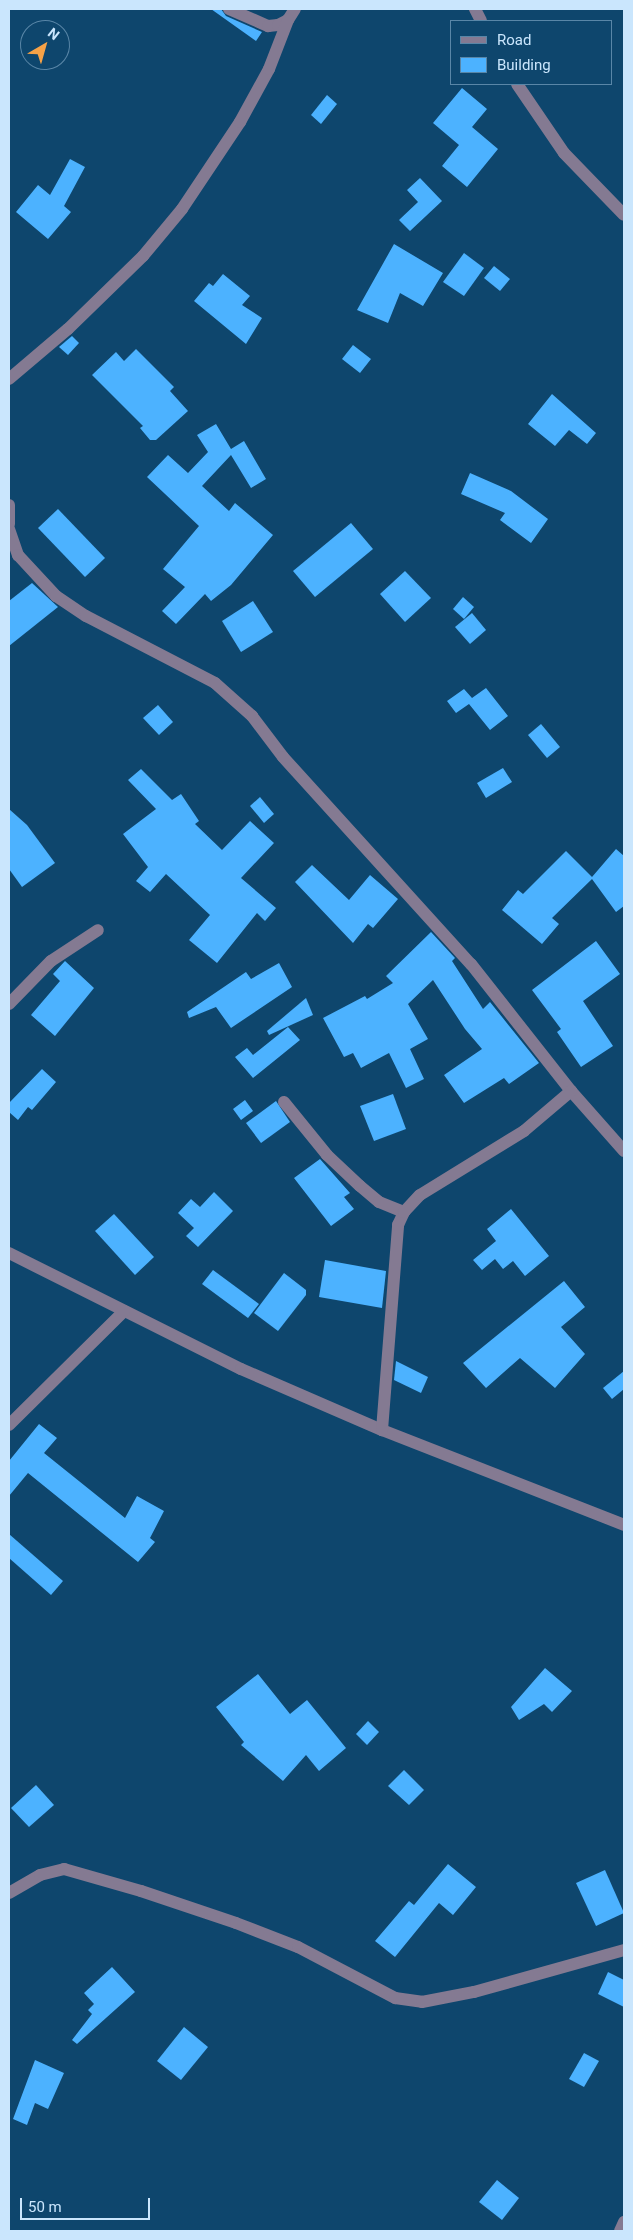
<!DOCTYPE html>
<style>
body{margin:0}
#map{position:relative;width:633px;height:2240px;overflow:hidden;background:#0e466d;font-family:Roboto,sans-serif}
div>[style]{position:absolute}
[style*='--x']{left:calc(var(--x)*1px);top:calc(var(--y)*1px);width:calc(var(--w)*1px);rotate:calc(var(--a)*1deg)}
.building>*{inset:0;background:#4cb2ff}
.minor>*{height:12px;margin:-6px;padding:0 6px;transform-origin:6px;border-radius:6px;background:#847a92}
span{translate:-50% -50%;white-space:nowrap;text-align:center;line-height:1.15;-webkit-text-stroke:5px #0e466d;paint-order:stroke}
.frame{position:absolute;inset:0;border:10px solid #cae6fd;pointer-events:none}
.legend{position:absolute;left:450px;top:20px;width:162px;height:65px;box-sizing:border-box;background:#0e466d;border:1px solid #5986a7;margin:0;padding:6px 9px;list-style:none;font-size:15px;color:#cae6fd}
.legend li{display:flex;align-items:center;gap:10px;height:25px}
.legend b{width:25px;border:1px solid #5986a7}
.north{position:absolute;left:20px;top:20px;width:50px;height:50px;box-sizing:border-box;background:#0e466d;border:1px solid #5986a7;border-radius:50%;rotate:38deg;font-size:14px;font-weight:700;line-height:20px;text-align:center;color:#cae6fd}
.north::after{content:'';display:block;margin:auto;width:18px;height:22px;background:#f6a247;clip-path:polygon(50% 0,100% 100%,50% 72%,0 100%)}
.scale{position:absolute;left:20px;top:2198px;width:130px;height:22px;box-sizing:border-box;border:2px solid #cae6fd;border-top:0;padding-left:6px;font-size:15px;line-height:18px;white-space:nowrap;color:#cae6fd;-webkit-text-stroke:4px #0e466d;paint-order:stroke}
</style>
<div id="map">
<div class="building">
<i style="clip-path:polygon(211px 9px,221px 9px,226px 16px,262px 32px,256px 41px)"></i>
<i style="clip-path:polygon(462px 88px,487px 109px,472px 127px,498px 149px,467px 187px,442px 166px,459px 145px,433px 123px)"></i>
<i style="clip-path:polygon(327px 95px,337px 104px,321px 124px,311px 115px)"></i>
<i style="clip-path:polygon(70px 159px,85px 167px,64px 206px,71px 212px,48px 239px,16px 212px,38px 185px,50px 195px)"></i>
<i style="clip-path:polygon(420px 178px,442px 201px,410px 231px,399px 220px,418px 202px,407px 190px)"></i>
<i style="clip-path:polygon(394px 244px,443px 273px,423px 306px,400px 293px,388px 323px,357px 310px)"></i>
<i style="clip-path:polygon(464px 253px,484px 268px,464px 296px,443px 282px)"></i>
<i style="clip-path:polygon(494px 266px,510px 279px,500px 291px,484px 278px)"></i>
<i style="clip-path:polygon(223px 274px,250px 296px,242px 305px,262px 318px,246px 344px,194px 301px,209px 283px,213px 286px)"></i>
<i style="clip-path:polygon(72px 336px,79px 343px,68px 355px,59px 347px)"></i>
<i style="clip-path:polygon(353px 345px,371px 359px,360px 373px,342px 359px)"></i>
<i style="clip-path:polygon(136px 349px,174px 387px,170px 391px,188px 411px,156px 440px,150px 440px,140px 428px,143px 426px,92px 375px,116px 352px,124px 361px)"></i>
<i style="clip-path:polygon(552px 394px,596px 433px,587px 444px,569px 430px,555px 446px,528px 424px)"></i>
<i style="clip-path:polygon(216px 424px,231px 449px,244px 441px,266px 479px,251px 488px,231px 455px,202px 486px,229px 511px,235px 503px,273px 535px,231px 585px,211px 601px,205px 594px,176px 624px,162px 611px,185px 587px,163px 569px,199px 526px,147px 477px,168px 455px,188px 473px,208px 452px,197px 435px)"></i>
<i style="clip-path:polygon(470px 473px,511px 491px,548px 519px,531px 543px,500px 520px,505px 513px,461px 494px)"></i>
<i style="clip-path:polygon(58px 509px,105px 558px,85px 577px,38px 528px)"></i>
<i style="clip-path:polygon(351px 523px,373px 549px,315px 597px,293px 571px)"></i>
<i style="clip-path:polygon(405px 571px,431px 598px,405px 622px,380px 594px)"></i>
<i style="clip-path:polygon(32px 583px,58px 607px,9px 646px,9px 601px)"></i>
<i style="clip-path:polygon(463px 597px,474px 607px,464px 619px,453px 609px)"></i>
<i style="clip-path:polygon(253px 601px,273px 632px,241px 652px,222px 621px)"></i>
<i style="clip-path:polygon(472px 613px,486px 630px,470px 644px,455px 627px)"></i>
<i style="clip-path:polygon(486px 688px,508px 716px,490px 730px,469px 704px,456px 713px,447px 701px,464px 689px,472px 698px)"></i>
<i style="clip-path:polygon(158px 705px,173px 722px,159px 735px,143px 718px)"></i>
<i style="clip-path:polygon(541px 724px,560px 747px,547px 758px,528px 735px)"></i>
<i style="clip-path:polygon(503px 768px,512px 782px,486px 798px,477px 783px)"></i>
<i style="clip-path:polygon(141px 769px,172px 800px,181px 794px,199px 821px,195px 824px,222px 850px,250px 821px,274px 843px,241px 878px,276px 908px,265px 921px,257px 913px,217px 963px,189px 940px,210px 915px,166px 874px,150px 892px,136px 881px,148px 867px,123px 834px,156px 809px,128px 780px)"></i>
<i style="clip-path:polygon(260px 797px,274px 814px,264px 823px,250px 806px)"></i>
<i style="clip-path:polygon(9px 809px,27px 825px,55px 863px,22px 887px,9px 869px)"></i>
<i style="clip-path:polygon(616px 849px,624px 856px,624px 906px,616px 912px,592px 879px,552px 918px,559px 924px,542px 944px,502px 910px,518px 890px,523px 894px,566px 851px,592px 877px)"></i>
<i style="clip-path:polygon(312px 865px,349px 900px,370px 875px,398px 899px,373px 928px,368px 924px,353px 943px,295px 882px)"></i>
<i style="clip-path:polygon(431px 932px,455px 958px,452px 961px,483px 1009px,490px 1002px,539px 1063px,509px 1084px,504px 1078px,464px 1103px,444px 1075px,482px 1049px,465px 1029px,433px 980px,408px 1004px,428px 1039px,410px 1049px,424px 1079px,406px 1088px,389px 1053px,361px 1068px,353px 1053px,344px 1057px,323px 1018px,365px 996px,367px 999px,393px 983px,386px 976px)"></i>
<i style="clip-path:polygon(596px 941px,620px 974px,583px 1001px,613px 1046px,581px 1067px,557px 1032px,561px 1029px,532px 990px)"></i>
<i style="clip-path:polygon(65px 961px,94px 988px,55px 1036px,31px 1015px,60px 981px,53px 974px)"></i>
<i style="clip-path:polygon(279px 963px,292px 987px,231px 1028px,216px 1007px,189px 1018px,187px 1012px,246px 972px,251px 979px)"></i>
<i style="clip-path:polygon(306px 998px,313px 1015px,269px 1035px,267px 1031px)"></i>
<i style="clip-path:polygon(288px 1027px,300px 1040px,253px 1078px,235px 1057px,247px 1048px,253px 1055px)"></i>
<i style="clip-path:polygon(42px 1069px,56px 1082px,32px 1110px,28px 1107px,18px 1120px,9px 1112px,9px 1103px)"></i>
<i style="clip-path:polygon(393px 1094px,406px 1129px,374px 1141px,360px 1106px)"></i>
<i style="clip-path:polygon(245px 1100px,253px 1111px,241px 1120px,233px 1109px)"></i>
<i style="clip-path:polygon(276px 1101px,290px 1122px,261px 1143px,246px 1123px)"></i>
<i style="clip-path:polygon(320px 1159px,350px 1193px,344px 1197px,354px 1209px,331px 1226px,294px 1178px)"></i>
<i style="clip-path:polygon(214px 1192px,233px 1211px,198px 1247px,186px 1236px,194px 1228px,178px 1213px,191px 1199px,200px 1207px)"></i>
<i style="clip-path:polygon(511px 1209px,549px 1256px,525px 1276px,513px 1261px,503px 1269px,495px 1259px,482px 1270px,473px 1260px,496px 1241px,487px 1229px)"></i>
<i style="clip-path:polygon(114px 1214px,154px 1257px,135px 1275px,95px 1231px)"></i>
<i style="clip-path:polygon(325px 1260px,386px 1271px,382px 1308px,319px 1297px)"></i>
<i style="clip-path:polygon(213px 1270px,259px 1304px,248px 1318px,202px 1284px)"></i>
<i style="clip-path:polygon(284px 1273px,306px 1290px,306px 1295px,278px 1331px,254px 1313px)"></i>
<i style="clip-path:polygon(564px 1281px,585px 1307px,561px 1327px,585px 1354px,555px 1388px,520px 1358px,486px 1388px,463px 1363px)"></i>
<i style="clip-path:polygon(396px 1361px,428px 1377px,421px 1393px,394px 1380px)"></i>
<i style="clip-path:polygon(624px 1371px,624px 1389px,612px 1399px,603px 1388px)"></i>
<i style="clip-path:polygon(39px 1424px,57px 1438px,44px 1453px,125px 1518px,137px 1496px,164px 1511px,150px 1538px,155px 1542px,138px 1562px,28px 1473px,9px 1496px,9px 1461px)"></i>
<i style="clip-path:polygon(9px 1534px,63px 1581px,51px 1595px,9px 1558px)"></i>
<i style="clip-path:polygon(545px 1668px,572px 1691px,552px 1712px,544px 1704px,519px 1720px,511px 1707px)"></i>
<i style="clip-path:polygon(258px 1674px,290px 1714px,307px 1700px,346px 1748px,319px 1771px,306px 1755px,283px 1781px,241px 1745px,244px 1742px,216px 1707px)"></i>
<i style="clip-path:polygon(368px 1721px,379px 1732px,367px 1745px,356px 1734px)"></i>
<i style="clip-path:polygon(404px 1770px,424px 1790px,409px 1805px,388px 1786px)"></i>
<i style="clip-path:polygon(36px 1785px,54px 1805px,29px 1827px,11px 1808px)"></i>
<i style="clip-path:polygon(448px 1864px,476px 1887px,453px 1915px,439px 1903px,395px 1957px,375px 1941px,409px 1901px,414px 1905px)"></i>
<i style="clip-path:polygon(605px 1870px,624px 1913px,596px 1926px,576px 1883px)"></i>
<i style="clip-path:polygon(112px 1967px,135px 1992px,77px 2044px,72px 2040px,92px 2014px,88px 2010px,94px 2004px,84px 1993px)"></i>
<i style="clip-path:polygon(608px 1972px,624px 1980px,624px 2007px,598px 1994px)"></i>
<i style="clip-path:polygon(184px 2027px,208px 2047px,181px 2080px,157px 2061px)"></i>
<i style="clip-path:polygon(584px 2053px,599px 2061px,584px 2087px,569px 2079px)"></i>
<i style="clip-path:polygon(35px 2060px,64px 2073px,48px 2109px,35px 2103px,27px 2125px,13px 2119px)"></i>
<i style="clip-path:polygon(497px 2180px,519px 2198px,502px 2220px,479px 2202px)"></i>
</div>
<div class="minor">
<i style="--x:229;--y:9;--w:43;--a:23.6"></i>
<i style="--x:268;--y:26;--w:10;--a:-6"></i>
<i style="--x:278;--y:25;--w:11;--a:-27"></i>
<i style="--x:288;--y:20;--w:13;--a:-58"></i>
<i style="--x:475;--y:9;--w:13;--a:63"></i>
<i style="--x:517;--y:84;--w:83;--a:55.7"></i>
<i style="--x:564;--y:153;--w:86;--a:45.9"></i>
<i style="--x:9;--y:379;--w:77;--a:-40.3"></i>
<i style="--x:68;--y:329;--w:105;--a:-44.2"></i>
<i style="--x:143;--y:256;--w:61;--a:-50.3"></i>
<i style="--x:182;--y:209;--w:105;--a:-56.3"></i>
<i style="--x:240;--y:122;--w:60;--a:-61.3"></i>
<i style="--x:269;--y:69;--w:53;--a:-68.8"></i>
<i style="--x:9;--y:505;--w:19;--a:90"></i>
<i style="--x:9;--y:529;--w:28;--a:71"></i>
<i style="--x:18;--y:555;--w:56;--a:47.2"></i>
<i style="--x:56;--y:596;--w:36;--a:34"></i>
<i style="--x:86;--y:616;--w:145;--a:27.4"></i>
<i style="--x:215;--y:683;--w:50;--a:41.7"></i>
<i style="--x:252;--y:716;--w:51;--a:52.9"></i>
<i style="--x:283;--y:757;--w:280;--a:47.8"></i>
<i style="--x:471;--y:964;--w:162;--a:51.8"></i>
<i style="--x:571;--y:1091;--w:80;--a:48.5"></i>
<i style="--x:9;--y:1004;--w:60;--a:-45.7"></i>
<i style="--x:51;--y:961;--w:56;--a:-33.4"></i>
<i style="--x:284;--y:1102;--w:68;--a:50.9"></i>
<i style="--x:327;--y:1155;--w:45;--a:43.2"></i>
<i style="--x:360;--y:1186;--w:25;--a:40"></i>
<i style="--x:379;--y:1202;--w:27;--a:22"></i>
<i style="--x:9;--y:1253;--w:259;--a:26.6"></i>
<i style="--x:241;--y:1369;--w:154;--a:23.4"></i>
<i style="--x:382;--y:1430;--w:260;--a:21.4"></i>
<i style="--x:9;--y:1425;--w:162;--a:-44.7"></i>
<i style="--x:382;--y:1430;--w:206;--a:-85.5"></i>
<i style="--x:398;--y:1225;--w:14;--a:-65"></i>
<i style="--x:404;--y:1212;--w:23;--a:-47"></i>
<i style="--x:420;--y:1195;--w:122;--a:-31.6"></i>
<i style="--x:524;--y:1131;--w:62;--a:-40.4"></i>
<i style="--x:9;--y:1893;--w:36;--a:-30"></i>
<i style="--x:40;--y:1875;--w:25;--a:-14"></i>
<i style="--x:64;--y:1869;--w:80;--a:15.9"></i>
<i style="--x:141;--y:1891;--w:100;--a:18.6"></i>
<i style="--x:236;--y:1923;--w:66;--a:21.2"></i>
<i style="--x:298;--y:1947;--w:110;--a:27.7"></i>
<i style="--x:395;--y:1998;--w:27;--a:8"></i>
<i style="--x:422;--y:2002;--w:53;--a:-10.9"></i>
<i style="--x:474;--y:1992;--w:156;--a:-15.6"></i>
<i style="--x:620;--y:2231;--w:10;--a:-66"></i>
</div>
<div class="frame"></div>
<ul class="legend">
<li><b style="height:6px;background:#847a92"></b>Road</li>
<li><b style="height:14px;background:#4cb2ff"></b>Building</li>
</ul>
<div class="north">N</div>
<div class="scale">50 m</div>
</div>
